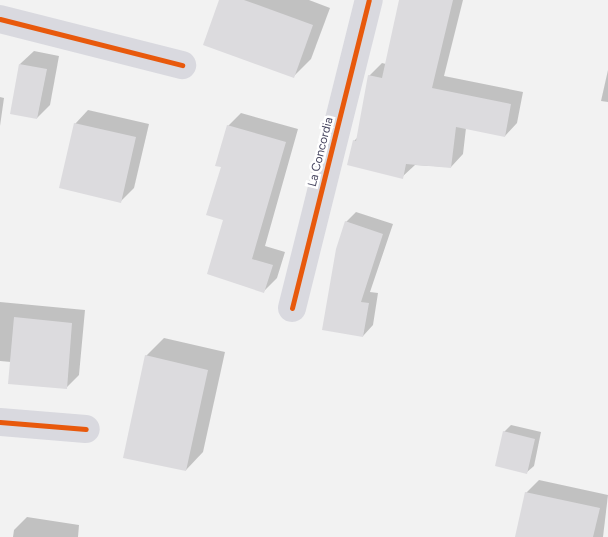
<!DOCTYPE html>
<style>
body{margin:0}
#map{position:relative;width:608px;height:537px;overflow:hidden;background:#f2f2f2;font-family:Figtree,sans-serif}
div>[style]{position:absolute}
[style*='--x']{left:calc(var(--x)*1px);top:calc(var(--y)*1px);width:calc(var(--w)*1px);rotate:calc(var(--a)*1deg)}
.shadow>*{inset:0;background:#0003}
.building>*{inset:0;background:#dcdbde}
.minor>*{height:28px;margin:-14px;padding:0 14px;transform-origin:14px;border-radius:14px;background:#d9d9df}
.cycleway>*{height:5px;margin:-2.5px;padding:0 2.5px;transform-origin:2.5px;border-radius:2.5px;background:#e8590c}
span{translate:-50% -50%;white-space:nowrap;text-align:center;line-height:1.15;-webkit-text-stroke:5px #fff;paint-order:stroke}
.street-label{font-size:12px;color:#484761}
</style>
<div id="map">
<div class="shadow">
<i style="clip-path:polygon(221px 0,309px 0,330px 8px,311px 59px,294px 76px)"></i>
<i style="clip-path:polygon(408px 0,463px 0,444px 76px,523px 92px,517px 123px,505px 136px,466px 128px,463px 154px,451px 167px,415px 165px,402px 177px,354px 141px,358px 137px,369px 76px,382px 63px,386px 64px)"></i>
<i style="clip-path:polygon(34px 51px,59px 56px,50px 105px,37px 118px,20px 64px)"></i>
<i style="clip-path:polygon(608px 70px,608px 102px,601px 101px)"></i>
<i style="clip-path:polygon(0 97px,4px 98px,0 126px)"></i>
<i style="clip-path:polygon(88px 110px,149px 124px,134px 188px,121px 201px,75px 124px)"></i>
<i style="clip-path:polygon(241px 113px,298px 129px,265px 246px,285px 252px,277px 278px,264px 291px,225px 220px,223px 167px,228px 126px)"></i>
<i style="clip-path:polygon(356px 212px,393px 224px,370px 292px,378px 293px,373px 325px,363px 336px,346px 222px)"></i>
<i style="clip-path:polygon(0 302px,85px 310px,79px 375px,66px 388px,11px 362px,0 361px)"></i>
<i style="clip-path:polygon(164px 338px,225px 352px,203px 452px,186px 470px,146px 356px)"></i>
<i style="clip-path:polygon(511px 425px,541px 432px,534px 466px,527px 472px,504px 432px)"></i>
<i style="clip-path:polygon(539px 480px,608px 495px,603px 537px,517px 537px,526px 493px)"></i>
<i style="clip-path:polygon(27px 517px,79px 525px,78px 537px,13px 537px,14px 530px)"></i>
</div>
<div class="building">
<i style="clip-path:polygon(219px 0,244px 0,313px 25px,294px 78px,203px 45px)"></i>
<i style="clip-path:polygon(399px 0,453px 0,432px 88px,511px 104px,505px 137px,456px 127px,451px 168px,406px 164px,403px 179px,347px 165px,353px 140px,356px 141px,368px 75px,382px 78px)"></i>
<i style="clip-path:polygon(19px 64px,47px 69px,37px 119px,10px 114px)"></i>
<i style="clip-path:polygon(74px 123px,136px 137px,121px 203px,59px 188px)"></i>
<i style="clip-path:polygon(227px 125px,286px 142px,252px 259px,273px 265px,264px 293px,207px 274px,223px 220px,206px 215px,221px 167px,215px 166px)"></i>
<i style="clip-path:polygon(345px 221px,383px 234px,361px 302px,369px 303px,363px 337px,322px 330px,336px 249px)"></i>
<i style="clip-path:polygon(14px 317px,72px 323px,67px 389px,8px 384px)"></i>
<i style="clip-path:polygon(145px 355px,208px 370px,186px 471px,123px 458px)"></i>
<i style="clip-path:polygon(503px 431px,535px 439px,527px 474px,495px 466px)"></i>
<i style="clip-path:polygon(525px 492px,600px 508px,593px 537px,515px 537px)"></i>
</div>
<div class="minor">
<i style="--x:0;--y:19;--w:188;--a:14.2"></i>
<i style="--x:292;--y:308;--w:317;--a:-76"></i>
<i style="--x:0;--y:422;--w:86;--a:4.7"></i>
</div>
<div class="cycleway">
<i style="--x:0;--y:19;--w:188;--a:14.2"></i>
<i style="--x:292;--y:308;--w:317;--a:-76"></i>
<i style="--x:0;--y:422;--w:86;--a:4.7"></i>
</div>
<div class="street-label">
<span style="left:321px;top:152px;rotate:-76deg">La Concordia</span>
</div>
</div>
